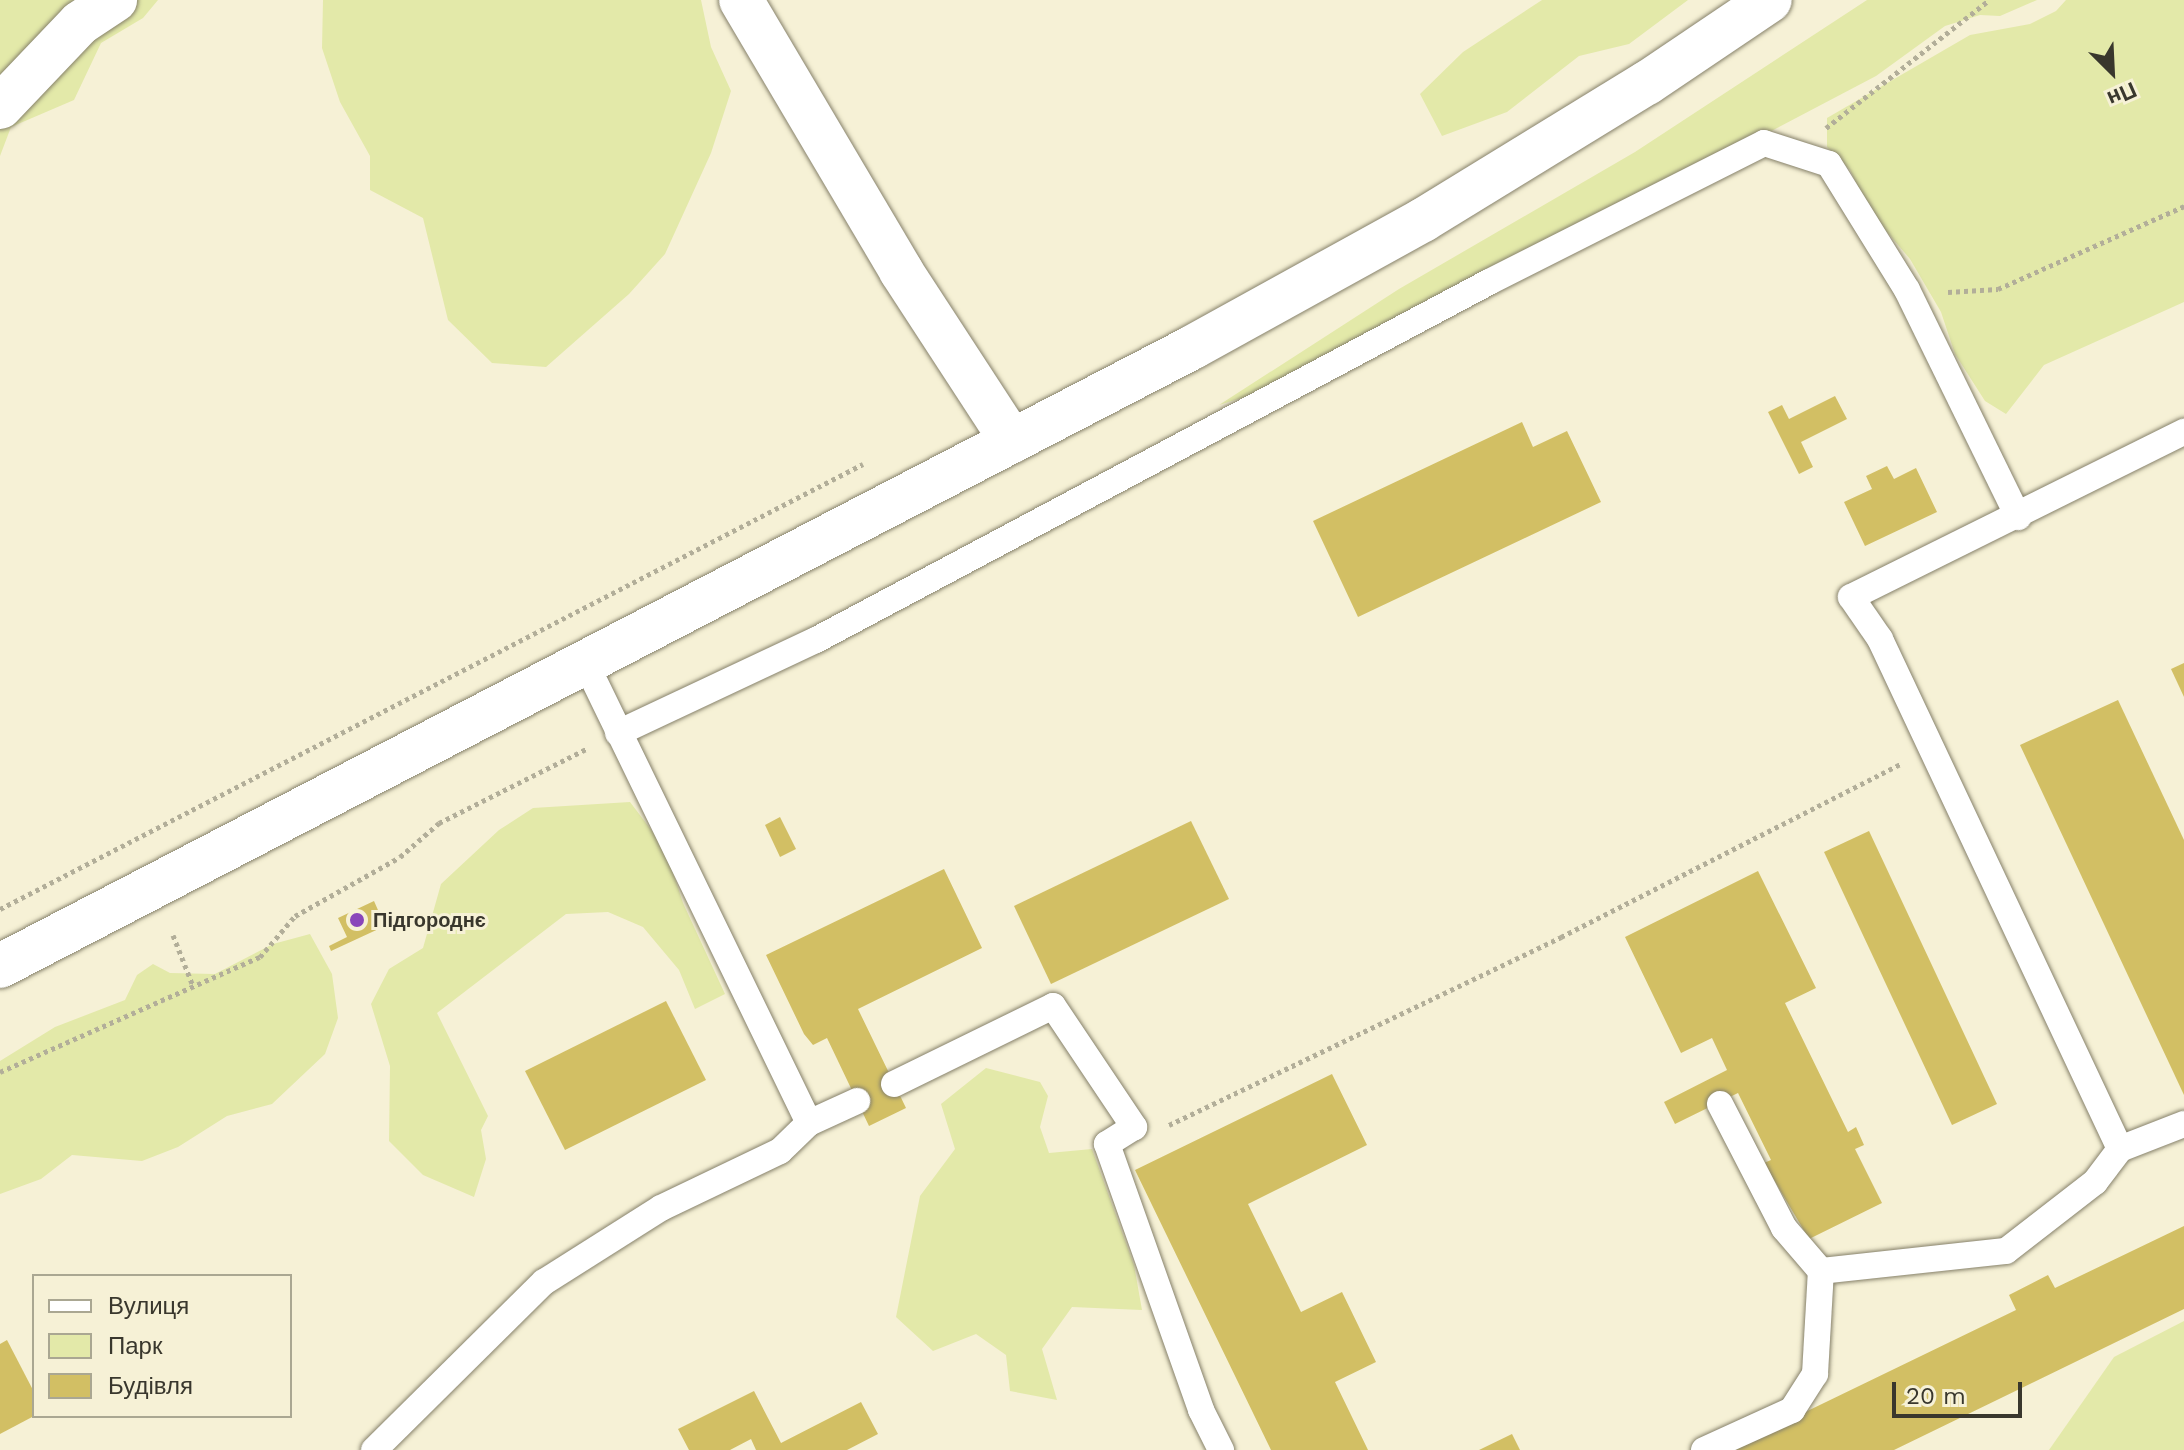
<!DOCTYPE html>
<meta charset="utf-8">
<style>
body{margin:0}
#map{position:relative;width:2184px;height:1450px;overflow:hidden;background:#f6f1d6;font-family:"Work Sans",sans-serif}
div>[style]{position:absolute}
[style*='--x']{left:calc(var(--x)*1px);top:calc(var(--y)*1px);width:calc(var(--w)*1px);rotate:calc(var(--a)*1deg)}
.green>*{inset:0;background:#e3e9a9}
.building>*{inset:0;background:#d2bf64}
.path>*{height:5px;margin-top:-2.5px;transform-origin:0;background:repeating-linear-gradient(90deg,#b2ae99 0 4px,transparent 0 8px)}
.roads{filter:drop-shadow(0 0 2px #86816a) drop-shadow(0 0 2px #86816a)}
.service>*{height:26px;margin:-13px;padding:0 13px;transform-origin:13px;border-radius:13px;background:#fff}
.minor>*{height:44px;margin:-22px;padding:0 22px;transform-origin:22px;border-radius:22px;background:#fff}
.trunk>*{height:44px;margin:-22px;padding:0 22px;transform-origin:22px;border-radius:22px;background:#fff}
.dots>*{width:22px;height:22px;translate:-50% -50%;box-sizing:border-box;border:4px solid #f6f1d6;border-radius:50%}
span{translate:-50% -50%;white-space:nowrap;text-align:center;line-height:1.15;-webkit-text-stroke:6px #f6f1d6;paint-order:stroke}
.poi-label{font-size:20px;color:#39372d;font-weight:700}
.left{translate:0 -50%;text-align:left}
.legend{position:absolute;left:32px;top:1274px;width:260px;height:144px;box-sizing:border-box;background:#f6f1d6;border:2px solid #aaa792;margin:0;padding:10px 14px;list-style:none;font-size:24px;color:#39372d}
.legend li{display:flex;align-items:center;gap:16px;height:40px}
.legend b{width:40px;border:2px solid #aaa792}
.north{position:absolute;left:2072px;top:32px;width:80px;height:80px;-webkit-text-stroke:6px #f6f1d6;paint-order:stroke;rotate:156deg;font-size:22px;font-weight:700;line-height:32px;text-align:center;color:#39372d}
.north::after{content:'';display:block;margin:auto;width:28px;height:36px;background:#39372d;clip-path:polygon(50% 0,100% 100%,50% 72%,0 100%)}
.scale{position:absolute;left:1892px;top:1382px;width:130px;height:36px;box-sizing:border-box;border:4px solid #39372d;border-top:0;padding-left:10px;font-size:24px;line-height:28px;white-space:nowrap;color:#39372d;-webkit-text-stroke:6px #f6f1d6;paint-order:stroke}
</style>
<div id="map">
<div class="green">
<i style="clip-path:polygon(0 0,158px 0,143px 18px,101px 43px,74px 100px,11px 127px,0 156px)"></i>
<i style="clip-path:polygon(323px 0,701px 0,711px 47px,731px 91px,711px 153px,665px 254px,629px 294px,546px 367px,492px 363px,448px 320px,423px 218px,370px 190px,370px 156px,340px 102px,322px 48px)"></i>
<i style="clip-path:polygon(1542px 0,1688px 0,1629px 44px,1579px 56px,1507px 112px,1442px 136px,1420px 94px,1463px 52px)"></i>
<i style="clip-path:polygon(1867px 0,2037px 0,2000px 16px,1980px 15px,1945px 26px,1876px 76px,1291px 383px,1219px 405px,1399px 289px,1635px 152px)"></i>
<i style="clip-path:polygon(2066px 0,2184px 0,2184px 302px,2044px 365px,2006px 414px,1985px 401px,1955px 354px,1941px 312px,1910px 259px,1870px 212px,1850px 170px,1827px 147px,1827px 118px,1970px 35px,2030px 24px,2056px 11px)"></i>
<i style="clip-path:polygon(630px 802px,665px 848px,683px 903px,725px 994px,695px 1009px,679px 970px,643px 927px,608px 912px,566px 914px,437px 1013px,488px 1116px,481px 1130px,486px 1159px,474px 1197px,423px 1175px,389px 1141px,390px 1066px,371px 1004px,389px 969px,423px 948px,441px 884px,499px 830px,533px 808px)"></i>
<i style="clip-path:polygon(310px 934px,332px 974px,338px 1018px,325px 1054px,272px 1104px,227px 1116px,178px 1147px,142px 1161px,72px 1155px,41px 1179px,0 1194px,0 1061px,55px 1027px,125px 1000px,137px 975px,153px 964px,170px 973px,215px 974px,273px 944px)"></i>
<i style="clip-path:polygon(986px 1068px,1040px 1082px,1048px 1096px,1040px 1127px,1049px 1153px,1092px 1149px,1134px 1265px,1142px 1310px,1072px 1307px,1042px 1349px,1057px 1400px,1010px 1391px,1006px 1355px,976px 1334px,933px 1351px,896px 1317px,920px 1196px,955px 1149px,941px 1104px)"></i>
<i style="clip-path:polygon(2184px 1321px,2184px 1450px,2049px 1450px,2114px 1357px)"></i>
</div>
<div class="building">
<i style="clip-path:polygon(1835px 396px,1847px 419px,1801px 442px,1813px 467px,1799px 474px,1768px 412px,1782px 405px,1789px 419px)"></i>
<i style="clip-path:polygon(1522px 422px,1533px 447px,1567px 431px,1601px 502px,1358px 617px,1313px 521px)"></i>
<i style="clip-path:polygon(1887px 466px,1894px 479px,1916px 468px,1937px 512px,1865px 546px,1844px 502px,1872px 489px,1866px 476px)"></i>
<i style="clip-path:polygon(2184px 663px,2184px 697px,2171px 669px)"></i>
<i style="clip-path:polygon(2118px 700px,2184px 840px,2184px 1095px,2020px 745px)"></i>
<i style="clip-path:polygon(780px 817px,796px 849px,780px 857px,765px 825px)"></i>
<i style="clip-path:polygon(1191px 821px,1229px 899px,1051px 984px,1014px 906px)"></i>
<i style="clip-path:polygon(1869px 831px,1997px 1104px,1952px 1125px,1824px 852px)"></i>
<i style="clip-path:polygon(944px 869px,982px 948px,858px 1009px,906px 1108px,869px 1126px,827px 1038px,813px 1045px,804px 1034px,766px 955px)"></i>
<i style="clip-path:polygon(1758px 871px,1816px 988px,1785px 1003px,1848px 1132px,1856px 1127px,1864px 1145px,1855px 1149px,1882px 1203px,1809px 1239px,1764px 1163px,1771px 1160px,1738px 1093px,1675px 1124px,1664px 1102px,1727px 1070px,1712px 1038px,1681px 1053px,1625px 937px)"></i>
<i style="clip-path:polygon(374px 901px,385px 926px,331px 951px,329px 946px,347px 937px,338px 918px)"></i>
<i style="clip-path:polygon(666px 1001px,706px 1080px,565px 1150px,525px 1071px)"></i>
<i style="clip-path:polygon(1332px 1074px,1367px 1145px,1248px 1204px,1301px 1312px,1342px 1292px,1376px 1362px,1335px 1382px,1368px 1450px,1271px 1450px,1135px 1170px)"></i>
<i style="clip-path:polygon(2184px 1226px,2184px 1309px,1894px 1450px,1727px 1450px,2016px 1310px,2009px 1295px,2048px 1275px,2055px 1288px)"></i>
<i style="clip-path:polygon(7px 1340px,34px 1392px,34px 1416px,0 1434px,0 1344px)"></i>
<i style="clip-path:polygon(754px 1391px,781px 1443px,861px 1402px,878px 1434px,847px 1450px,756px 1450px,751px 1439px,730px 1450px,689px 1450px,678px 1429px)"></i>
<i style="clip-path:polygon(1512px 1434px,1520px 1450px,1479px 1450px)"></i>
</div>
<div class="path">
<i style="--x:1826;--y:128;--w:207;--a:-38.1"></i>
<i style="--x:1948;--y:292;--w:50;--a:-3.4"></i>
<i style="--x:1998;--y:289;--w:204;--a:-24"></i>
<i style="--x:0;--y:909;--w:971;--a:-27.28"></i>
<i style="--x:173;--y:935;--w:55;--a:68.6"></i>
<i style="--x:0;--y:1072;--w:284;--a:-23.9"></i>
<i style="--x:260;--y:957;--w:54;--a:-49.5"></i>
<i style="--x:295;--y:916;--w:120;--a:-29.3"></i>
<i style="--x:400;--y:857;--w:52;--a:-41.1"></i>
<i style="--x:439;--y:823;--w:167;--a:-26.7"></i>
<i style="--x:1169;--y:1125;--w:435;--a:-25.6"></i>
<i style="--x:1561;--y:937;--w:383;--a:-27"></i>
</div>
<div class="roads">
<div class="service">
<i style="--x:618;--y:733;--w:219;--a:-25.2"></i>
<i style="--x:816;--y:640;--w:762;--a:-28.01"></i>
<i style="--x:1489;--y:282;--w:308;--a:-26.8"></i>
<i style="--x:1764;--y:143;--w:68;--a:17.9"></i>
<i style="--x:1829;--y:164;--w:148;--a:58.2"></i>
<i style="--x:1907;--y:290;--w:253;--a:63.9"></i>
<i style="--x:894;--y:1084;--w:177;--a:-26.1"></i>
<i style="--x:1053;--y:1006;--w:146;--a:56.2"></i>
<i style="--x:1134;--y:1127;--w:32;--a:148"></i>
<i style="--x:1107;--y:1144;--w:282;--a:70.5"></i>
<i style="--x:1201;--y:1410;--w:45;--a:63.4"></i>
<i style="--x:1720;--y:1104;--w:140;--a:62.7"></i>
<i style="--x:1784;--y:1228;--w:57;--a:49.3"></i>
<i style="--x:809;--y:1123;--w:53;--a:-24.6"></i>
<i style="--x:2120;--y:1149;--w:69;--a:-21.3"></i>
<i style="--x:374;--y:1450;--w:239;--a:-44.7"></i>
<i style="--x:544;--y:1282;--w:138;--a:-32.3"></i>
<i style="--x:661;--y:1208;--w:132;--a:-25.6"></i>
<i style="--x:780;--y:1151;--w:40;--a:-44"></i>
<i style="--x:809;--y:1123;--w:510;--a:-115.91"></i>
<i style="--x:1704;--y:1450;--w:97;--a:-24.4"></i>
<i style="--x:1792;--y:1410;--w:43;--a:-57.4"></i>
<i style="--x:1815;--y:1374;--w:103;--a:-86.7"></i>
<i style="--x:1821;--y:1271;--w:186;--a:-6.2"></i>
<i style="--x:2006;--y:1251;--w:113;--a:-37.8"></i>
<i style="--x:2095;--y:1182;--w:41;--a:-52.9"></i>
<i style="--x:2120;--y:1149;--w:564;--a:-115.2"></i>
<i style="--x:1880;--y:639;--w:51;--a:-124.6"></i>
<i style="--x:1851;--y:597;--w:372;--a:-26.4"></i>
</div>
<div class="minor">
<i style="--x:741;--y:0;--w:315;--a:59.4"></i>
<i style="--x:901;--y:271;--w:203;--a:56.9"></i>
<i style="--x:0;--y:107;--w:116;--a:-46.4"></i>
<i style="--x:80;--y:23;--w:42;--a:-33.3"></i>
</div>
<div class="trunk">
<i style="--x:0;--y:966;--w:1344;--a:-27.42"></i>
<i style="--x:1193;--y:347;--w:263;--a:-28.9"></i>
<i style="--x:1423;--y:220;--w:263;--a:-31.5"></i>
<i style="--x:1647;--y:83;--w:148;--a:-34"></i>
</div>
</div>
<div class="dots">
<i style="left:357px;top:920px;background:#8946ba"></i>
</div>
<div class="poi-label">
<span class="left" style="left:373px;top:920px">Підгороднє</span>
</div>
<ul class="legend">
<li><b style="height:10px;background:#fff"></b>Вулиця</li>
<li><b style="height:22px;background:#e3e9a9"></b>Парк</li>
<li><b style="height:22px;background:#d2bf64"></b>Будівля</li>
</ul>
<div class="north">Пн</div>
<div class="scale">20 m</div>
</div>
